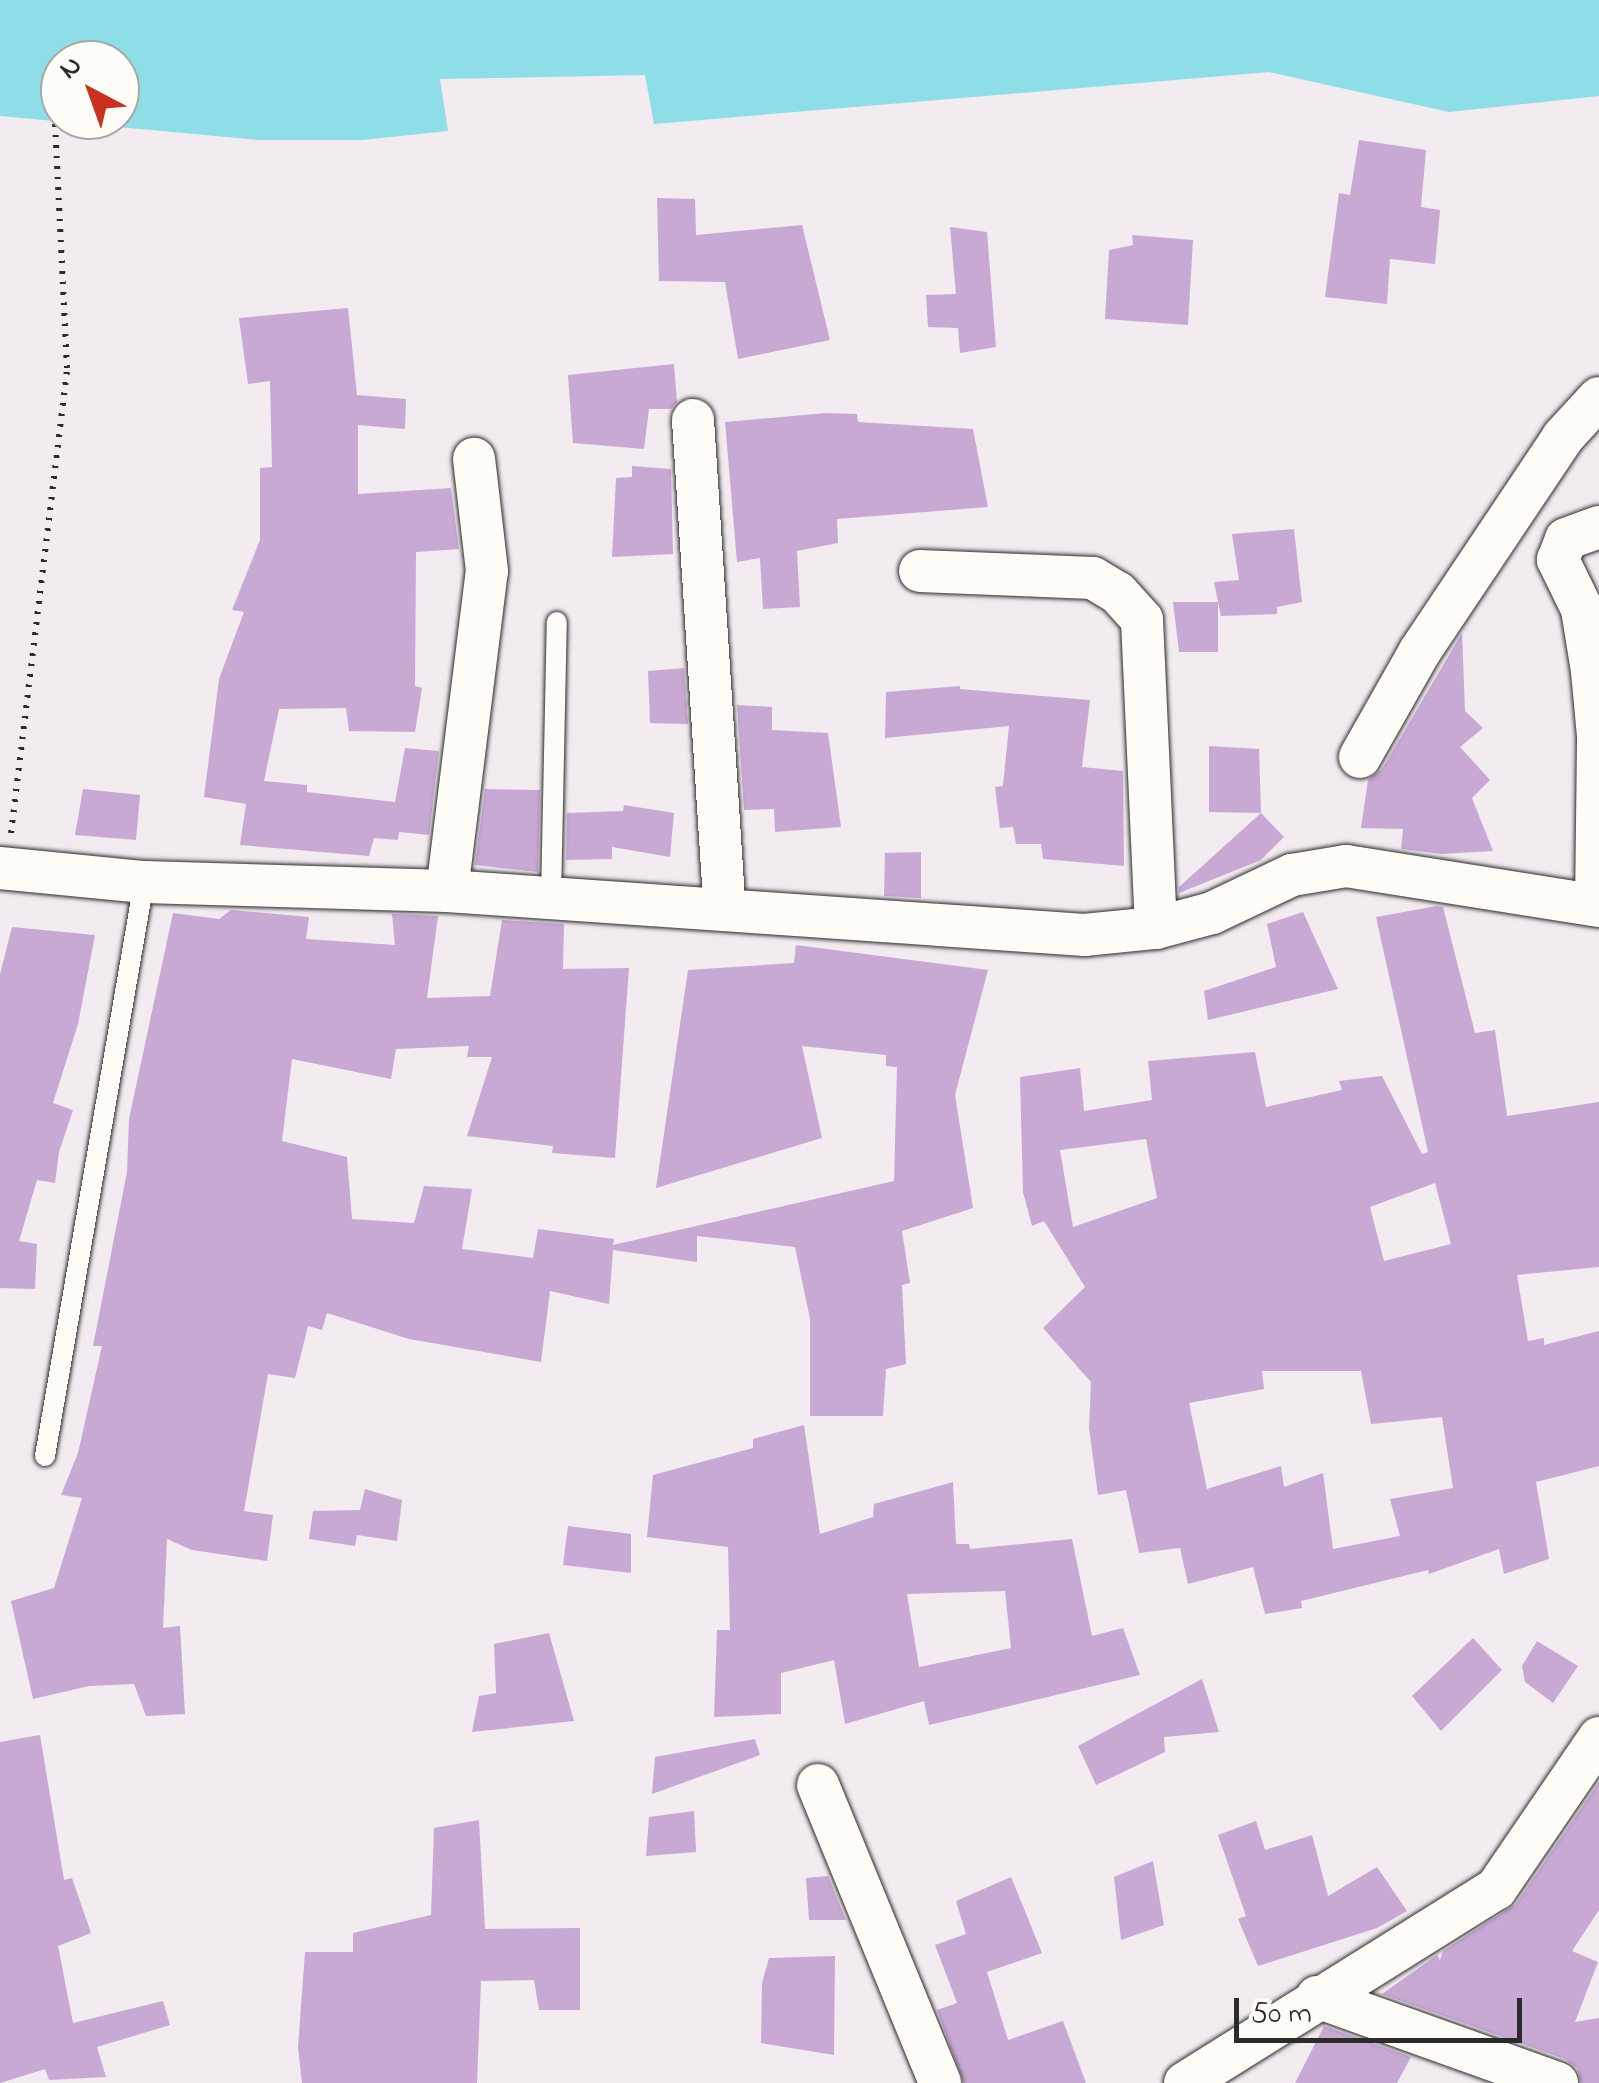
<!DOCTYPE html>
<style>
body{margin:0}
#map{position:relative;width:1599px;height:2083px;overflow:hidden;background:#f2ebf0;font-family:"Indie Flower",sans-serif}
div>[style]{position:absolute}
[style*='--x']{left:calc(var(--x)*1px);top:calc(var(--y)*1px);width:calc(var(--w)*1px);rotate:calc(var(--a)*1deg)}
.water>*{inset:0;background:#8ddee6}
.building>*{inset:0;background:#c7a9d4}
.path>*{height:6px;margin-top:-3px;transform-origin:0;background:repeating-linear-gradient(90deg,#2b2b2b 0 2.5px,transparent 0 10.5px)}
.roads{filter:drop-shadow(0 0 2px #2b2b2b) drop-shadow(0 0 2px #2b2b2b)}
.service>*{height:20px;margin:-10px;padding:0 10px;transform-origin:10px;border-radius:10px;background:#fdfcf7}
.minor>*{height:42px;margin:-21px;padding:0 21px;transform-origin:21px;border-radius:21px;background:#fdfcf7}
span{translate:-50% -50%;white-space:nowrap;text-align:center;line-height:1.15;-webkit-text-stroke:8px #fdfcf7;paint-order:stroke}
.north{position:absolute;left:40px;top:40px;width:100px;height:100px;box-sizing:border-box;background:#fdfcf7;border:2px solid #a9a8a5;border-radius:50%;rotate:319deg;font-size:28px;font-weight:700;line-height:40px;text-align:center;color:#2b2b2b}
.north::after{content:'';display:block;margin:auto;width:35px;height:45px;background:#c8321e;clip-path:polygon(50% 0,100% 100%,50% 72%,0 100%)}
.scale{position:absolute;left:1234px;top:1998px;width:288px;height:45px;box-sizing:border-box;border:5px solid #2b2b2b;border-top:0;padding-left:12px;font-size:30px;line-height:35px;white-space:nowrap;color:#2b2b2b;-webkit-text-stroke:8px #fdfcf7;paint-order:stroke}
</style>
<div id="map">
<div class="water">
<i style="clip-path:polygon(evenodd,0 0,1599px 0,1599px 96px,1449px 112px,1269px 72px,654px 124px,645px 75px,440px 79px,448px 131px,362px 140px,258px 140px,0 116px,0 0,60px 60px,120px 60px,120px 120px,60px 120px,60px 60px)"></i>
</div>
<div class="building">
<i style="clip-path:polygon(1359px 140px,1426px 150px,1421px 207px,1440px 210px,1435px 264px,1390px 259px,1387px 304px,1325px 297px,1339px 193px,1350px 195px)"></i>
<i style="clip-path:polygon(657px 198px,695px 199px,696px 235px,802px 225px,830px 340px,738px 359px,725px 282px,659px 281px)"></i>
<i style="clip-path:polygon(950px 227px,987px 232px,996px 347px,960px 353px,958px 328px,928px 327px,926px 295px,956px 294px)"></i>
<i style="clip-path:polygon(1132px 235px,1193px 240px,1188px 325px,1105px 319px,1109px 250px,1133px 245px)"></i>
<i style="clip-path:polygon(348px 308px,357px 395px,406px 399px,405px 429px,358px 425px,358px 494px,451px 488px,459px 549px,416px 552px,415px 686px,422px 688px,415px 732px,349px 731px,346px 708px,279px 709px,264px 781px,307px 785px,307px 792px,395px 802px,405px 748px,439px 751px,429px 835px,399px 832px,398px 840px,374px 838px,369px 856px,240px 845px,246px 804px,204px 797px,219px 679px,244px 612px,232px 610px,260px 540px,260px 468px,272px 467px,270px 381px,248px 384px,239px 318px)"></i>
<i style="clip-path:polygon(674px 364px,677px 402px,671px 409px,649px 409px,644px 449px,573px 443px,568px 375px)"></i>
<i style="clip-path:polygon(826px 413px,857px 414px,858px 422px,973px 429px,988px 507px,837px 519px,838px 543px,797px 551px,800px 607px,763px 609px,760px 558px,737px 562px,725px 422px)"></i>
<i style="clip-path:polygon(632px 466px,671px 469px,673px 554px,612px 557px,616px 478px,632px 477px)"></i>
<i style="clip-path:polygon(1294px 529px,1302px 602px,1277px 607px,1277px 614px,1221px 616px,1214px 582px,1239px 580px,1232px 534px)"></i>
<i style="clip-path:polygon(1173px 602px,1218px 602px,1218px 652px,1179px 652px)"></i>
<i style="clip-path:polygon(1462px 633px,1465px 711px,1483px 728px,1460px 747px,1490px 780px,1472px 798px,1493px 851px,1442px 854px,1401px 849px,1403px 829px,1361px 828px,1368px 780px,1382px 769px)"></i>
<i style="clip-path:polygon(684px 668px,688px 724px,650px 723px,648px 671px)"></i>
<i style="clip-path:polygon(960px 686px,960px 689px,1090px 700px,1082px 767px,1123px 771px,1124px 866px,1043px 859px,1041px 844px,1016px 844px,1013px 827px,1000px 828px,995px 787px,1003px 786px,1009px 726px,885px 738px,886px 692px)"></i>
<i style="clip-path:polygon(737px 705px,772px 707px,772px 730px,828px 733px,841px 827px,775px 832px,774px 809px,744px 810px)"></i>
<i style="clip-path:polygon(1209px 746px,1259px 749px,1261px 813px,1209px 812px)"></i>
<i style="clip-path:polygon(83px 789px,140px 795px,136px 840px,75px 835px)"></i>
<i style="clip-path:polygon(485px 789px,540px 790px,538px 872px,475px 865px)"></i>
<i style="clip-path:polygon(624px 805px,674px 813px,670px 857px,612px 847px,612px 859px,566px 860px,567px 813px,623px 811px)"></i>
<i style="clip-path:polygon(1261px 813px,1284px 837px,1261px 860px,1179px 893px,1179px 887px)"></i>
<i style="clip-path:polygon(921px 852px,921px 898px,884px 896px,885px 853px)"></i>
<i style="clip-path:polygon(evenodd,1437px 906px,1443px 907px,1475px 1033px,1495px 1030px,1507px 1116px,1599px 1102px,1599px 1267px,1517px 1275px,1528px 1341px,1544px 1338px,1544px 1345px,1599px 1331px,1599px 1466px,1536px 1482px,1549px 1559px,1504px 1574px,1499px 1549px,1429px 1574px,1428px 1570px,1301px 1601px,1302px 1608px,1265px 1614px,1253px 1567px,1188px 1584px,1180px 1548px,1139px 1553px,1126px 1490px,1098px 1495px,1089px 1428px,1091px 1382px,1043px 1328px,1085px 1287px,1044px 1221px,1032px 1226px,1023px 1192px,1020px 1077px,1080px 1068px,1084px 1111px,1152px 1100px,1148px 1061px,1255px 1052px,1266px 1107px,1342px 1090px,1339px 1081px,1382px 1076px,1422px 1154px,1428px 1152px,1376px 917px,1437px 906px,1146px 1139px,1157px 1198px,1073px 1227px,1060px 1150px,1146px 1139px,1437px 906px,1435px 1183px,1451px 1244px,1384px 1261px,1370px 1207px,1435px 1183px,1437px 906px,1262px 1371px,1361px 1371px,1371px 1424px,1442px 1417px,1453px 1488px,1390px 1499px,1400px 1536px,1333px 1549px,1323px 1473px,1284px 1487px,1281px 1466px,1207px 1489px,1189px 1403px,1264px 1389px,1262px 1371px)"></i>
<i style="clip-path:polygon(231px 910px,309px 917px,306px 939px,395px 945px,392px 914px,438px 916px,427px 998px,490px 996px,502px 920px,564px 924px,563px 969px,629px 968px,615px 1158px,552px 1153px,553px 1146px,467px 1136px,492px 1057px,467px 1057px,469px 1046px,396px 1049px,391px 1079px,292px 1059px,282px 1141px,347px 1157px,352px 1219px,414px 1223px,424px 1186px,472px 1189px,462px 1249px,533px 1258px,538px 1229px,614px 1239px,613px 1245px,894px 1181px,897px 1067px,886px 1066px,886px 1055px,802px 1046px,822px 1138px,656px 1188px,688px 970px,794px 963px,796px 945px,988px 970px,955px 1095px,973px 1208px,902px 1231px,910px 1283px,902px 1285px,906px 1364px,886px 1369px,883px 1416px,810px 1416px,810px 1319px,795px 1247px,697px 1236px,697px 1262px,613px 1250px,609px 1304px,550px 1291px,541px 1362px,409px 1339px,327px 1313px,322px 1330px,308px 1326px,295px 1378px,268px 1374px,244px 1511px,273px 1515px,267px 1561px,192px 1550px,167px 1539px,163px 1628px,180px 1626px,185px 1714px,146px 1716px,134px 1684px,89px 1686px,33px 1699px,11px 1601px,54px 1588px,82px 1498px,61px 1495px,78px 1453px,102px 1346px,93px 1346px,127px 1172px,129px 1119px,173px 913px,219px 919px)"></i>
<i style="clip-path:polygon(1303px 912px,1338px 989px,1208px 1020px,1204px 991px,1276px 967px,1267px 924px)"></i>
<i style="clip-path:polygon(12px 927px,95px 935px,78px 1024px,53px 1103px,73px 1110px,59px 1152px,55px 1183px,37px 1180px,19px 1241px,37px 1244px,35px 1289px,0 1288px,0 974px)"></i>
<i style="clip-path:polygon(evenodd,804px 1425px,820px 1534px,873px 1517px,874px 1504px,953px 1482px,956px 1544px,969px 1544px,970px 1549px,1072px 1539px,1092px 1636px,1123px 1628px,1140px 1675px,929px 1725px,924px 1701px,845px 1724px,834px 1660px,781px 1673px,781px 1714px,714px 1717px,717px 1630px,730px 1630px,728px 1547px,647px 1537px,653px 1475px,753px 1448px,753px 1439px,804px 1425px,1005px 1591px,1011px 1648px,919px 1667px,907px 1594px,1005px 1591px)"></i>
<i style="clip-path:polygon(365px 1489px,402px 1500px,397px 1541px,357px 1535px,355px 1546px,309px 1539px,313px 1511px,360px 1510px)"></i>
<i style="clip-path:polygon(568px 1526px,631px 1534px,631px 1573px,563px 1565px)"></i>
<i style="clip-path:polygon(549px 1633px,574px 1721px,472px 1732px,479px 1696px,496px 1693px,494px 1644px)"></i>
<i style="clip-path:polygon(1473px 1638px,1502px 1670px,1441px 1731px,1412px 1696px)"></i>
<i style="clip-path:polygon(1537px 1641px,1578px 1666px,1553px 1703px,1525px 1682px,1522px 1666px)"></i>
<i style="clip-path:polygon(1202px 1679px,1219px 1732px,1164px 1737px,1165px 1752px,1096px 1785px,1078px 1746px)"></i>
<i style="clip-path:polygon(40px 1735px,64px 1880px,72px 1878px,91px 1933px,58px 1946px,73px 2023px,163px 2001px,170px 2025px,97px 2047px,106px 2077px,49px 2080px,45px 2069px,0 2083px,0 1742px)"></i>
<i style="clip-path:polygon(755px 1739px,760px 1755px,652px 1794px,655px 1757px)"></i>
<i style="clip-path:polygon(1599px 1782px,1599px 1910px,1572px 1951px,1598px 1962px,1575px 2022px,1599px 2018px,1599px 2083px,1581px 2083px,1577px 2068px,1565px 2059px,1382px 1994px,1437px 1955px,1440px 1960px,1443px 1951px,1516px 1904px)"></i>
<i style="clip-path:polygon(694px 1811px,696px 1852px,646px 1856px,649px 1817px)"></i>
<i style="clip-path:polygon(479px 1820px,485px 1929px,580px 1928px,580px 2010px,539px 2010px,534px 1980px,481px 1981px,477px 2083px,302px 2083px,298px 2047px,305px 1952px,353px 1952px,353px 1933px,431px 1915px,434px 1828px)"></i>
<i style="clip-path:polygon(1256px 1821px,1265px 1850px,1312px 1835px,1328px 1896px,1377px 1867px,1407px 1911px,1377px 1928px,1258px 1966px,1238px 1919px,1246px 1916px,1218px 1835px)"></i>
<i style="clip-path:polygon(1153px 1861px,1164px 1925px,1121px 1940px,1114px 1877px)"></i>
<i style="clip-path:polygon(828px 1876px,846px 1920px,809px 1920px,806px 1878px)"></i>
<i style="clip-path:polygon(1011px 1877px,1042px 1953px,987px 1972px,1008px 2040px,1063px 2021px,1086px 2083px,964px 2083px,937px 2010px,957px 2003px,935px 1945px,966px 1934px,956px 1901px)"></i>
<i style="clip-path:polygon(835px 1956px,834px 2055px,761px 2043px,762px 1983px,769px 1958px)"></i>
<i style="clip-path:polygon(1324px 2026px,1411px 2057px,1397px 2083px,1295px 2083px)"></i>
</div>
<div class="path">
<i style="--x:11;--y:833;--w:468;--a:-83.1"></i>
<i style="--x:67;--y:368;--w:247;--a:-92.8"></i>
<i style="--x:55;--y:121;--w:53;--a:-86.8"></i>
</div>
<div class="roads">
<div class="service">
<i style="--x:551;--y:898;--w:276;--a:-88.8"></i>
<i style="--x:45;--y:1456;--w:582;--a:-80.21"></i>
</div>
<div class="minor">
<i style="--x:693;--y:420;--w:490;--a:86.3"></i>
<i style="--x:920;--y:571;--w:173;--a:2.3"></i>
<i style="--x:1093;--y:578;--w:29;--a:31"></i>
<i style="--x:1118;--y:593;--w:36;--a:48"></i>
<i style="--x:1142;--y:620;--w:308;--a:87.4"></i>
<i style="--x:1360;--y:757;--w:122;--a:-60.5"></i>
<i style="--x:1420;--y:651;--w:257;--a:-56.2"></i>
<i style="--x:1563;--y:437;--w:53;--a:-47.3"></i>
<i style="--x:0;--y:868;--w:145;--a:5.6"></i>
<i style="--x:144;--y:882;--w:303;--a:1.7"></i>
<i style="--x:447;--y:891;--w:639;--a:3.95"></i>
<i style="--x:1084;--y:935;--w:72;--a:-5.6"></i>
<i style="--x:1156;--y:928;--w:58;--a:-15"></i>
<i style="--x:1212;--y:913;--w:89;--a:-25.4"></i>
<i style="--x:1292;--y:875;--w:55;--a:-9.5"></i>
<i style="--x:1346;--y:866;--w:256;--a:9"></i>
<i style="--x:447;--y:891;--w:322;--a:-82.9"></i>
<i style="--x:487;--y:571;--w:113;--a:-96.6"></i>
<i style="--x:1596;--y:905;--w:169;--a:-89.3"></i>
<i style="--x:1598;--y:736;--w:65;--a:-95.3"></i>
<i style="--x:1592;--y:671;--w:63;--a:-99.2"></i>
<i style="--x:1582;--y:609;--w:55;--a:-116.1"></i>
<i style="--x:1558;--y:560;--w:22;--a:-69"></i>
<i style="--x:1566;--y:539;--w:35;--a:-20"></i>
<i style="--x:818;--y:1785;--w:322;--a:67.7"></i>
<i style="--x:1317;--y:1997;--w:255;--a:19.7"></i>
<i style="--x:1185;--y:2083;--w:367;--a:-32"></i>
<i style="--x:1496;--y:1889;--w:183;--a:-55.7"></i>
</div>
</div>
<div class="north">N</div>
<div class="scale">50 m</div>
</div>
